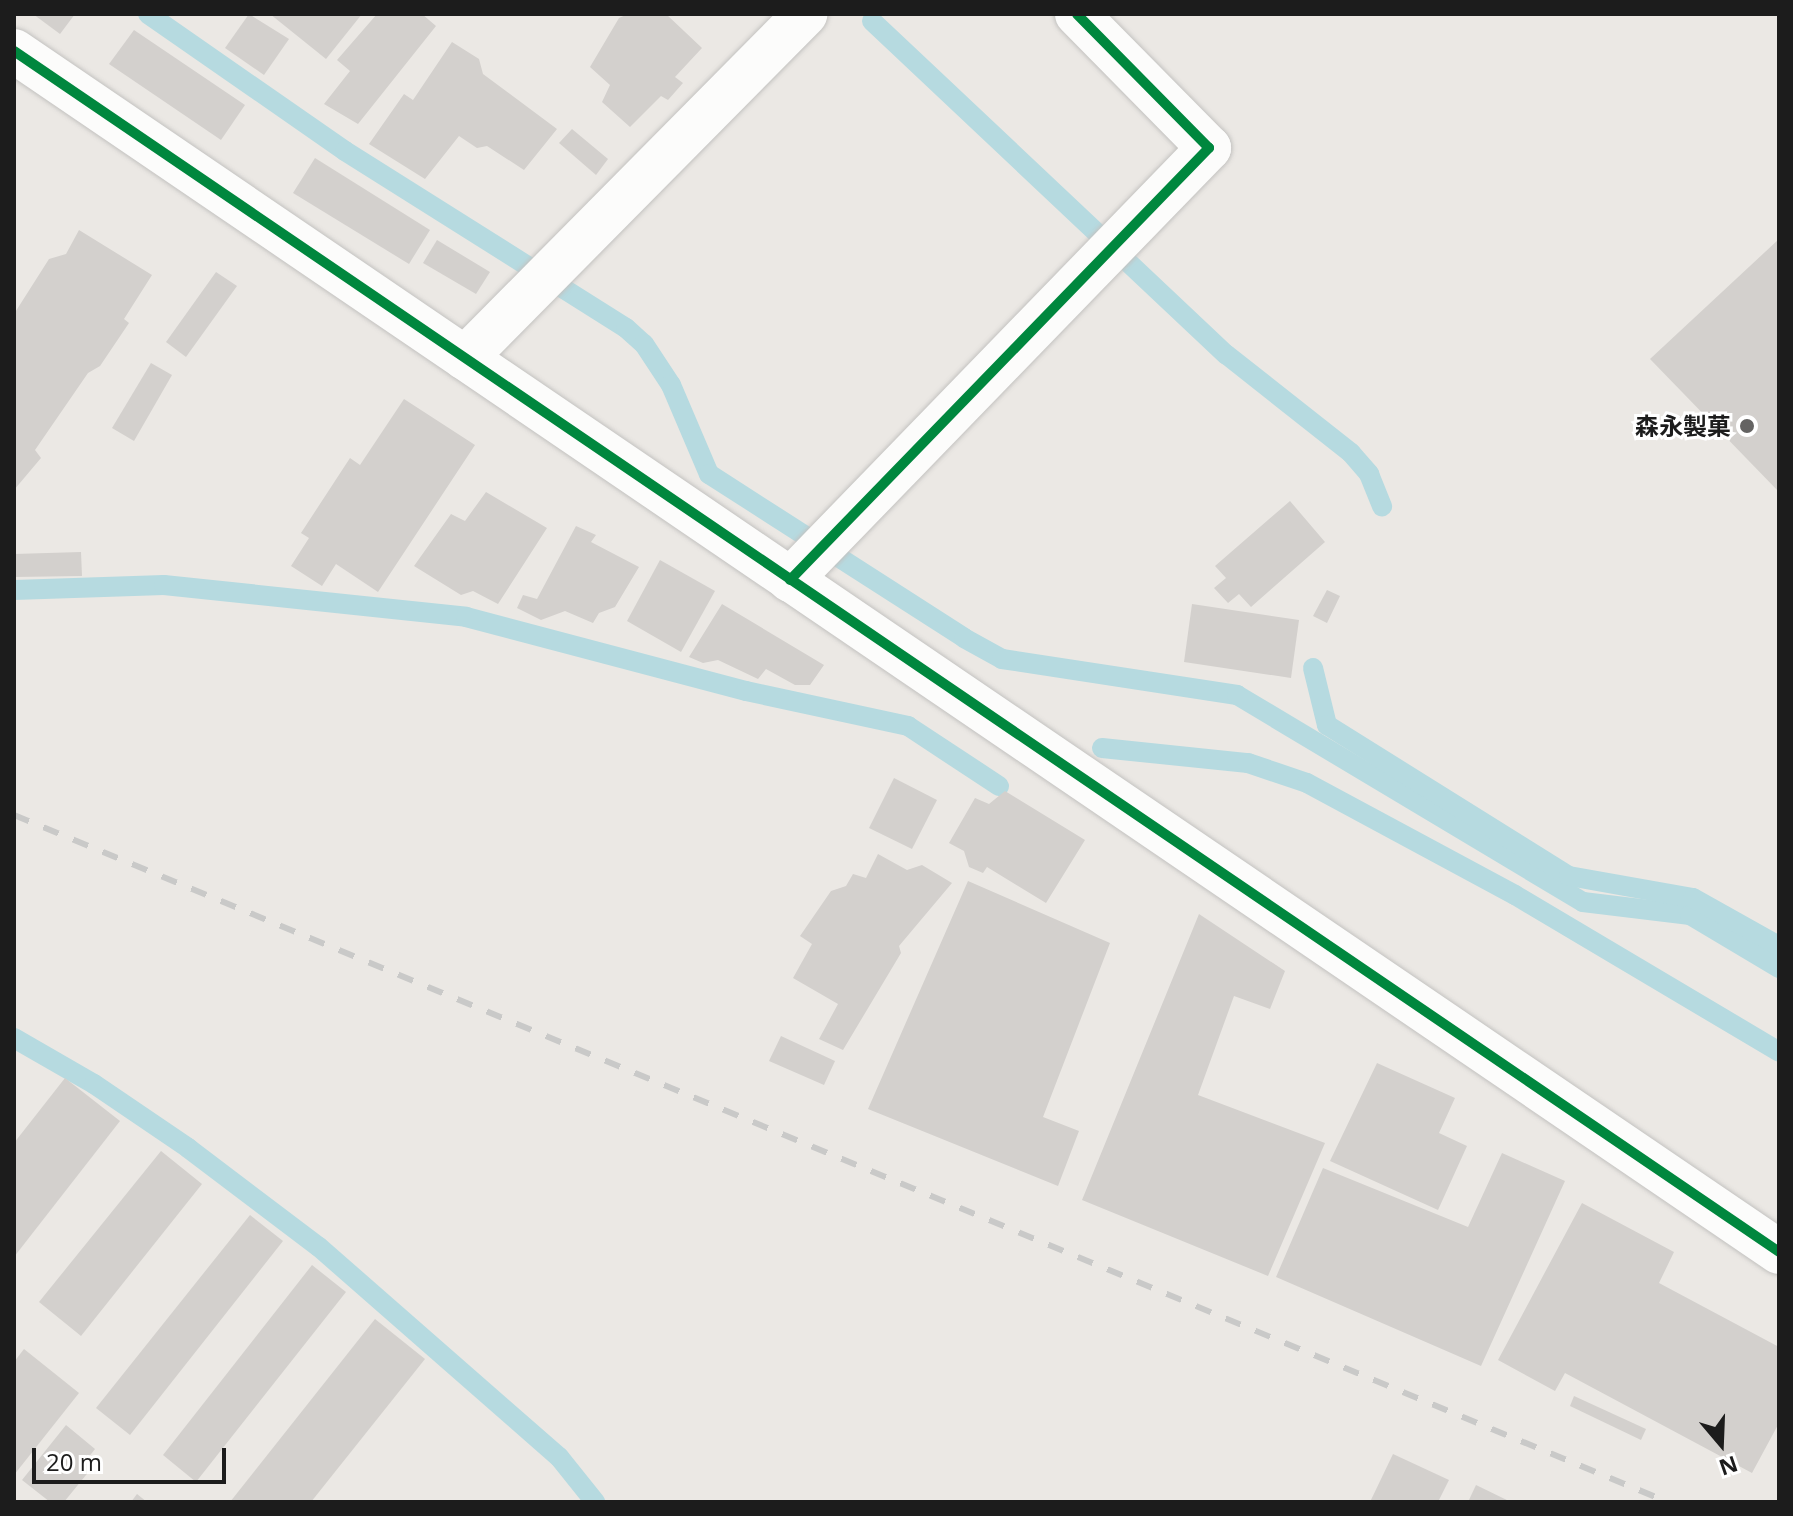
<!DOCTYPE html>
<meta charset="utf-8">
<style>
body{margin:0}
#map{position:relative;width:1793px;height:1516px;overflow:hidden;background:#ebe8e4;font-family:"Open Sans","Noto Sans JP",sans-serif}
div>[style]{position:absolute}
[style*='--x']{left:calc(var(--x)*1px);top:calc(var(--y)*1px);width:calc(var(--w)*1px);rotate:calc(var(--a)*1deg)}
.stream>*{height:20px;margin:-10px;padding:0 10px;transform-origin:10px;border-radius:10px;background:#b6dae0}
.building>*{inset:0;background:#d3d0cd}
.roads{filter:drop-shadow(0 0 2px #c3c2c0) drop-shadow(0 0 2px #c3c2c0)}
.minor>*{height:44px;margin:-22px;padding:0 22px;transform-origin:22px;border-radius:22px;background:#fcfcfb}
.rail>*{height:6px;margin-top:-3px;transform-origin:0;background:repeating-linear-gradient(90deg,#c9c9c8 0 16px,transparent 0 32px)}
.cycleway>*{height:10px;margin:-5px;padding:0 5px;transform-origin:5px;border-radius:5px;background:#00873e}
.dots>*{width:22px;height:22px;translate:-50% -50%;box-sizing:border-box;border:4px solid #fff;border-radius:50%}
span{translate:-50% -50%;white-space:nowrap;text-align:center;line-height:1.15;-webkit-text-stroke:6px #fff;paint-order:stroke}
.poi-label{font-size:24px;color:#1c1c1c;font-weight:700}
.right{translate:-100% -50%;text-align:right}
.frame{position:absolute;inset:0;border:16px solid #1c1c1c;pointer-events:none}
.north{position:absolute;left:1681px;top:1404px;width:80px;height:80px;-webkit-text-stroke:6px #fff;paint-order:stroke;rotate:161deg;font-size:22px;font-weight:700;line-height:32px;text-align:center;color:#1c1c1c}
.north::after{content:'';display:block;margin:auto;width:28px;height:36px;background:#1c1c1c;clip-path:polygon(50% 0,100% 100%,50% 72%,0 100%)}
.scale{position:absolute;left:32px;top:1448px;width:194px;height:36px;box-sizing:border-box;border:4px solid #1c1c1c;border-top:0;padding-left:10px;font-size:24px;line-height:28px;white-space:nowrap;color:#1c1c1c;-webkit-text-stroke:6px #fff;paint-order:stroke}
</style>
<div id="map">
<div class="stream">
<i style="--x:148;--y:14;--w:240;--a:34.8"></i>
<i style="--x:345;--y:151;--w:332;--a:32.2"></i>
<i style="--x:626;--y:328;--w:24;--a:42"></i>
<i style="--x:644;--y:344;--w:49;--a:56.6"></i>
<i style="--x:671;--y:385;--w:97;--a:66.9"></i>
<i style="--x:709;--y:474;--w:303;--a:32.7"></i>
<i style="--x:964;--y:638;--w:43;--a:28.9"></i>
<i style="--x:1002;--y:659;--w:238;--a:8.7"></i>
<i style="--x:1237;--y:695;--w:403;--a:30.9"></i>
<i style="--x:1583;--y:902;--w:108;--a:6.9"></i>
<i style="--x:1690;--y:915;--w:104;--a:30.8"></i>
<i style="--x:872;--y:21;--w:487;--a:43.3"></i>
<i style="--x:1227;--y:355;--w:158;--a:38.3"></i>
<i style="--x:1351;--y:453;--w:28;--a:49"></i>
<i style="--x:1369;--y:474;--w:35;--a:68"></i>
<i style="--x:14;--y:590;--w:150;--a:-1.9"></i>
<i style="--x:164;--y:585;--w:304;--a:6"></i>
<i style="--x:466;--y:617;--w:290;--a:14.8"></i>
<i style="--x:746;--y:691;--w:166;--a:12.2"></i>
<i style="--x:908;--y:726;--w:109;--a:33.4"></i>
<i style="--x:1313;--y:668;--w:59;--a:76.2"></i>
<i style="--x:1327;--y:725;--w:285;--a:32"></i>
<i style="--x:1569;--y:876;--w:126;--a:10.1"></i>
<i style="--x:1693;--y:898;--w:98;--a:29.2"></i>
<i style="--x:1102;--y:748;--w:147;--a:5.9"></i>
<i style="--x:1248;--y:763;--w:62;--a:18.7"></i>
<i style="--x:1307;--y:783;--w:236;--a:28.3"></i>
<i style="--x:1515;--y:895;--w:307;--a:30.7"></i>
<i style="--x:14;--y:1038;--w:92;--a:29.9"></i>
<i style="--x:94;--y:1084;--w:114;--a:34.2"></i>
<i style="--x:188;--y:1148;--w:164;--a:37.1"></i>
<i style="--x:319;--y:1247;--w:319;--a:41.2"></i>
<i style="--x:559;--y:1457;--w:58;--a:51.3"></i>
</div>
<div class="building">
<i style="clip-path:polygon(33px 14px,75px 14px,60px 34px)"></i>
<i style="clip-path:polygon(249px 14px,289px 39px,264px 75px,225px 48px)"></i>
<i style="clip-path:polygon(270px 14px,362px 14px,326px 59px)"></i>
<i style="clip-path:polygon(377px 14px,422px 14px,436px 26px,358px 124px,324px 104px,350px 71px,337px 60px)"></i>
<i style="clip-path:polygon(628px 14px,666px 14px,702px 48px,675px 77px,683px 83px,668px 100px,661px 96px,630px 127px,602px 102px,610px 85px,590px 67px,619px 18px)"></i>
<i style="clip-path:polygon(134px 30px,245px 105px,221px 140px,109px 64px)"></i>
<i style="clip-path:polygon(452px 42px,479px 59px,483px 74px,557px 129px,524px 170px,487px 146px,477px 148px,459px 136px,425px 179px,369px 144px,404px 94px,413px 100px)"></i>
<i style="clip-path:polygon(572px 129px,608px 159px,596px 175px,559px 143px)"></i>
<i style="clip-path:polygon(315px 158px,430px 230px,409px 264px,293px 193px)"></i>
<i style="clip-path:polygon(79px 230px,152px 275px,124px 319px,129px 323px,100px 366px,88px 373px,35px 450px,41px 458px,14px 490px,14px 314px,49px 259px,66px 254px)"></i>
<i style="clip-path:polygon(1779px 239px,1779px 492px,1650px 359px)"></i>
<i style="clip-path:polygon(437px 240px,490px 272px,476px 294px,423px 263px)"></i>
<i style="clip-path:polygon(216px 272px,237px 286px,186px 357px,166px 342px)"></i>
<i style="clip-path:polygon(151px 363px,172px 375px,134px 441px,112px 428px)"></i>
<i style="clip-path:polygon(404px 399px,475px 445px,378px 592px,336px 564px,322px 586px,291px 566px,309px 538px,301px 533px,350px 458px,360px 465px)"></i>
<i style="clip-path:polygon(486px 492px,547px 528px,498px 604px,473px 591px,461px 595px,414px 566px,451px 514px,465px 521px)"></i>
<i style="clip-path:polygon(1290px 501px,1325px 542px,1251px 607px,1239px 594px,1228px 603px,1214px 588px,1226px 578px,1215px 566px)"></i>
<i style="clip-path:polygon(576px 526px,596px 535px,591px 542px,639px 567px,615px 607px,599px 613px,593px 623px,565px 611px,541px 620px,517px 608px,523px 595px,537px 599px)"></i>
<i style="clip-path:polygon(81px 552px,82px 576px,14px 577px,14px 554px)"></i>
<i style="clip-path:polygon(660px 560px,715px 591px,681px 652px,627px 621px)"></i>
<i style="clip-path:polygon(1327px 590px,1340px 596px,1327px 623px,1313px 616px)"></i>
<i style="clip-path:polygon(722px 604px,824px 665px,810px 685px,795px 685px,766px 669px,758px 679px,718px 660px,703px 663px,689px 657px)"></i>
<i style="clip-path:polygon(1192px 604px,1299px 620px,1291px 678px,1184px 662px)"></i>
<i style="clip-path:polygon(894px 778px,937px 800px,912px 849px,869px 828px)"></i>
<i style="clip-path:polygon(1005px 791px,1085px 840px,1046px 903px,987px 867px,983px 873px,969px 867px,964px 851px,949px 843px,975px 798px,989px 804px)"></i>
<i style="clip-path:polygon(878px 854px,907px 870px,922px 865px,952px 883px,899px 946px,901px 953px,843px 1050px,819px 1039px,838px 1004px,793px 978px,812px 944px,800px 936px,831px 891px,846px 886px,853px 874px,866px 878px)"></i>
<i style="clip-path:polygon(968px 881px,1110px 943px,1043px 1117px,1079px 1131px,1058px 1186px,868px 1109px)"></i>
<i style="clip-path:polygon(1199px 914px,1285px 971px,1270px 1009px,1234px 996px,1198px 1095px,1325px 1143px,1268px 1276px,1082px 1200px)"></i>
<i style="clip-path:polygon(781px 1036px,835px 1061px,824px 1085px,769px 1061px)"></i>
<i style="clip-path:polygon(1377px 1063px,1455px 1098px,1439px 1133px,1467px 1146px,1438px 1210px,1330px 1161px)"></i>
<i style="clip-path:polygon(65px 1078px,120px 1121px,14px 1257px,14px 1143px)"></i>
<i style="clip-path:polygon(161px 1151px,202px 1184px,81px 1336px,39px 1302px)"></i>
<i style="clip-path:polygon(1502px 1153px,1565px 1181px,1481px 1366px,1276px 1277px,1323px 1168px,1468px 1227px)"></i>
<i style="clip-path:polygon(1582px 1203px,1674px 1252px,1659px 1283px,1779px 1347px,1779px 1423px,1752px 1473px,1565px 1373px,1555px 1391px,1498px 1360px)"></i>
<i style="clip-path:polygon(250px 1215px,283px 1241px,130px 1435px,96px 1408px)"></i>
<i style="clip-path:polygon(312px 1265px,346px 1292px,196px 1482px,163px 1455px)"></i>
<i style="clip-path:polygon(375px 1319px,425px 1359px,311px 1502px,230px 1502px)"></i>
<i style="clip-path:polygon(24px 1349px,79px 1393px,14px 1475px,14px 1362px)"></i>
<i style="clip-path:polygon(1574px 1396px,1646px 1429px,1641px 1440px,1570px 1406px)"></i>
<i style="clip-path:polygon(66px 1425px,95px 1449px,88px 1458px,95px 1464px,64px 1502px,50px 1502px,22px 1480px)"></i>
<i style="clip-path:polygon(1393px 1454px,1449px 1480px,1438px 1502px,1370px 1502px)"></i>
<i style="clip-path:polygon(1476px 1485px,1511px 1502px,1468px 1502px)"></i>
<i style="clip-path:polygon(137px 1494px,147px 1502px,131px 1502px)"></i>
</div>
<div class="roads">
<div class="minor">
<i style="--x:14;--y:51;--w:2135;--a:34.23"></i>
<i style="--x:465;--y:358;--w:484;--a:-45.3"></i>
<i style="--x:790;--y:580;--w:602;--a:-45.88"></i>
<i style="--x:1209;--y:148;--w:188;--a:-134.6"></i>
</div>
</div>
<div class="rail">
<i style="--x:14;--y:815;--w:1791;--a:22.56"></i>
</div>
<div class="cycleway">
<i style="--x:14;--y:51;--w:2135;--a:34.23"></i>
<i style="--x:790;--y:580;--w:602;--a:-45.88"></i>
<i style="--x:1209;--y:148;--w:188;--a:-134.6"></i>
</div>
<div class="dots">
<i style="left:1747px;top:426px;background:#646362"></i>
</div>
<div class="poi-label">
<span class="right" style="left:1731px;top:426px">森永製菓</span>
</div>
<div class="frame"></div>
<div class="north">N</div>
<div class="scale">20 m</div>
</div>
